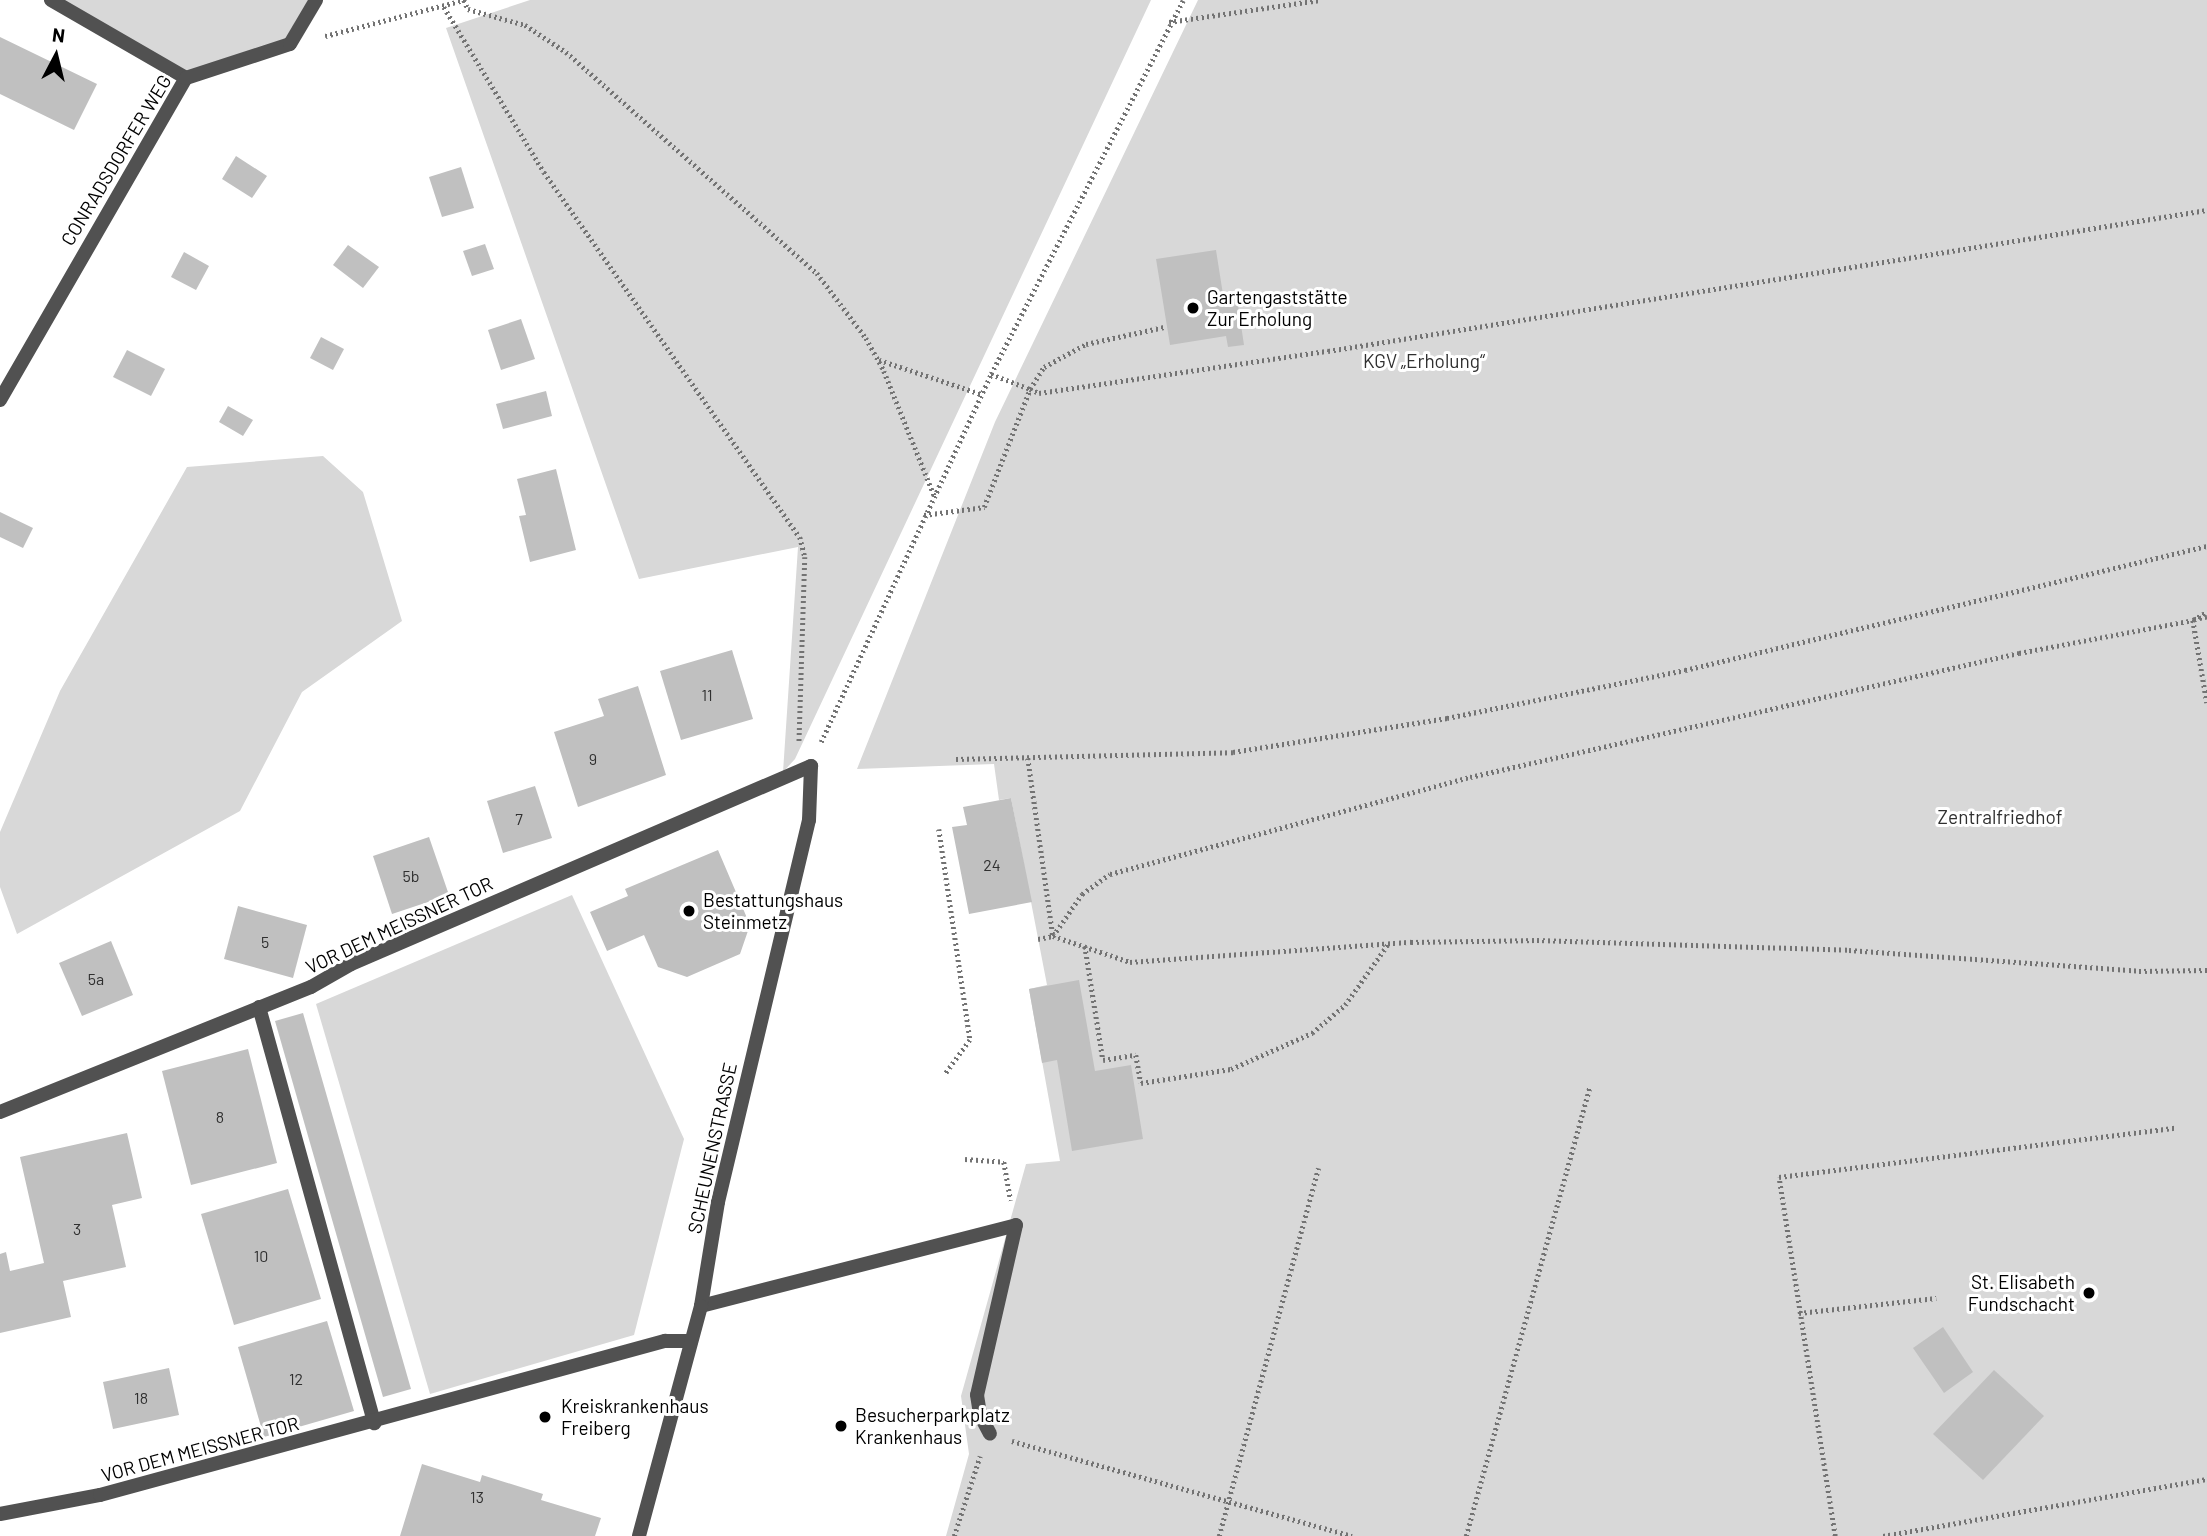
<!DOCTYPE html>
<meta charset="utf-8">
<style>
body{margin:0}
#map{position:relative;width:2207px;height:1536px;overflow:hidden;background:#fff;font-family:Barlow,sans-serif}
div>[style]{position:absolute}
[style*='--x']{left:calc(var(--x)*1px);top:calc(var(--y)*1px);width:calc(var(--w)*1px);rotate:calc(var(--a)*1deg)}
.green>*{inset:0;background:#d8d8d8}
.building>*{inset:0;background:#c0c0c0}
.path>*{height:4.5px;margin-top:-2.25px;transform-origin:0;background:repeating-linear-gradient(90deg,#737373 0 2px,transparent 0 5.5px)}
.service>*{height:14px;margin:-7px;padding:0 7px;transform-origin:7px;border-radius:7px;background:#515151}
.minor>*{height:14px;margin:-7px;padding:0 7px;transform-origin:7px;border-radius:7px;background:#515151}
.dots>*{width:19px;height:19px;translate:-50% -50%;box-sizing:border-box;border:4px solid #fff;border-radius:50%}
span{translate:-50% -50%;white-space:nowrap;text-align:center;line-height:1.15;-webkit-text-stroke:6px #fff;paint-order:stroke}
.number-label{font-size:16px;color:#303030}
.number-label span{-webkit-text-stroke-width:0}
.street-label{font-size:19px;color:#000}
.poi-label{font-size:19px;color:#000}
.left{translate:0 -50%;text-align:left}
.right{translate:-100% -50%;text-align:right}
.park-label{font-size:19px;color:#2f2f2f}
.north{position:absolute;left:21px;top:21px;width:70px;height:70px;-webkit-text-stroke:5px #fff;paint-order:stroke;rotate:7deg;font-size:19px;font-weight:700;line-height:28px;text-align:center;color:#000}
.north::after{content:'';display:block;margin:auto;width:24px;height:32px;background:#000;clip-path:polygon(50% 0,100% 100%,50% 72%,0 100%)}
</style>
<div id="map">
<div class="green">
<i style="clip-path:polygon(51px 0,316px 0,290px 44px,186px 78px)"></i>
<i style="clip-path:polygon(530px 0,1151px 0,795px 759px,783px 772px,798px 547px,639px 579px,446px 28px)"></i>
<i style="clip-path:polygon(1198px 0,2207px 0,2207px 1536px,946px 1536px,969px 1454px,961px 1396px,1026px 1164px,1060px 1161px,1029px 989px,1047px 985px,1011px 798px,999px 800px,994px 764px,857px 769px,995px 422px)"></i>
<i style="clip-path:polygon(323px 456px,363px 492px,402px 621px,302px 692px,240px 811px,17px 934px,0 887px,0 832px,60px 691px,187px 467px)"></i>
<i style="clip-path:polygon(572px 895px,684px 1139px,634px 1335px,430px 1394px,316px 1004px)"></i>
</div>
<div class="building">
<i style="clip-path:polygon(0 37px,97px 84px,74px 130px,0 94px)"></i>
<i style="clip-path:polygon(236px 156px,267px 176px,252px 198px,222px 179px)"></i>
<i style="clip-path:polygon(461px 167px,474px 208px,442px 217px,429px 177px)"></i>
<i style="clip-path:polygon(485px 244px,494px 269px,472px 276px,463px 251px)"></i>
<i style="clip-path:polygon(348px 245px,379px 267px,363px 288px,333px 265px)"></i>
<i style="clip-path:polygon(1216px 250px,1225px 307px,1238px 305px,1244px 345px,1228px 347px,1226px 336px,1170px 345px,1156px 259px)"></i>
<i style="clip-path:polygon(184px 252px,209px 266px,196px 290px,171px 277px)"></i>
<i style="clip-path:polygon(521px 319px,535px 359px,501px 370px,488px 330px)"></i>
<i style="clip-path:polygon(321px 337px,344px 349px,333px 370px,310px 358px)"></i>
<i style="clip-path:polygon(127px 350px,165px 369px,151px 396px,113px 377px)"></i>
<i style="clip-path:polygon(546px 391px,552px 416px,503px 429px,496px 404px)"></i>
<i style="clip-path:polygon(228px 406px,253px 420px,243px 436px,219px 422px)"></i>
<i style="clip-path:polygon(556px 469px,576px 550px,530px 562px,519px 516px,526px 515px,517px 479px)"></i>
<i style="clip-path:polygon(0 512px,33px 528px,23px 548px,0 537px)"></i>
<i style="clip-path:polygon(732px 650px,753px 719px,681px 740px,660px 671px)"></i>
<i style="clip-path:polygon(638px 686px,666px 775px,578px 807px,554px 732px,604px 716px,598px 699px)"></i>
<i style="clip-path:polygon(535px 786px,552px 838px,503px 853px,487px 801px)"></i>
<i style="clip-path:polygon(1011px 798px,1032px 902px,969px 914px,952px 827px,967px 825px,963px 807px)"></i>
<i style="clip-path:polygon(429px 837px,449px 895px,392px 914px,373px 856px)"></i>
<i style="clip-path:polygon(718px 850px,750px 925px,740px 954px,687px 977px,658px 967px,644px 935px,607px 951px,590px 912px,628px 896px,625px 889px)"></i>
<i style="clip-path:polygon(238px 906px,307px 925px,293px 978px,224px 959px)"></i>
<i style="clip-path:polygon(111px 941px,133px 995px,82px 1016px,59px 963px)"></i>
<i style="clip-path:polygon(1079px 980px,1095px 1071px,1131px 1065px,1143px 1139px,1072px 1151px,1057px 1060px,1042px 1063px,1029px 989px)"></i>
<i style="clip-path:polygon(303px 1013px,411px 1389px,383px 1397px,275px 1021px)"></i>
<i style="clip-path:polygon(248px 1049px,277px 1163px,191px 1185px,162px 1071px)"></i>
<i style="clip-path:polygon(127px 1133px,142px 1198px,112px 1205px,126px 1267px,63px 1281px,71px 1317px,0 1333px,0 1254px,6px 1252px,10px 1271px,44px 1263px,20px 1157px)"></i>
<i style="clip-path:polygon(288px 1189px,321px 1299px,234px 1325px,201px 1214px)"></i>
<i style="clip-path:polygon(327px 1321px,354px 1411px,264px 1437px,238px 1347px)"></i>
<i style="clip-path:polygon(1943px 1327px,1973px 1372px,1944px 1393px,1913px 1348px)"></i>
<i style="clip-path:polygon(169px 1368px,179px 1415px,113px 1429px,103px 1382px)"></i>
<i style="clip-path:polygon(1994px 1370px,2044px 1416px,1983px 1480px,1933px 1434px)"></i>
<i style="clip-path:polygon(422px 1464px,480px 1482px,482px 1475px,543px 1494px,541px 1500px,601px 1518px,595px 1536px,400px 1536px)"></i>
</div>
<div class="path">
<i style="--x:464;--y:0;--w:10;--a:66"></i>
<i style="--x:468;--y:9;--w:59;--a:15.7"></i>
<i style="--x:525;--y:25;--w:49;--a:33.4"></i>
<i style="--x:566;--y:52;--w:334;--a:41.4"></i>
<i style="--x:817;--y:273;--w:81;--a:53"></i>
<i style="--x:866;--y:338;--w:38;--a:61"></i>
<i style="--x:884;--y:371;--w:134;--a:68"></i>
<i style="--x:444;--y:7;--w:193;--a:58.8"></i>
<i style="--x:544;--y:172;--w:446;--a:55"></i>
<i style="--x:800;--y:537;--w:21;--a:76"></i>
<i style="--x:805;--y:557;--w:186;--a:91.8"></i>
<i style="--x:1169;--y:22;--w:153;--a:-8.3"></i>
<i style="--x:325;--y:36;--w:144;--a:-14.5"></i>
<i style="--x:879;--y:360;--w:108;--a:18.4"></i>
<i style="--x:991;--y:374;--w:42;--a:21"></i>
<i style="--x:1030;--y:389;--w:26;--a:-58"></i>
<i style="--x:1044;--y:367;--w:48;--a:-28.7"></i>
<i style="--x:1086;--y:344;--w:80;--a:-12.3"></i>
<i style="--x:924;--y:515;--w:61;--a:-7.6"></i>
<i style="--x:984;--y:507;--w:127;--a:-68.7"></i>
<i style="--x:1030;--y:389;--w:10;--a:24"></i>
<i style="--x:1039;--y:393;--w:292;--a:-8.3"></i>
<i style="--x:1328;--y:351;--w:890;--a:-9.11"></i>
<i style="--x:2207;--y:617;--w:14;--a:168"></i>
<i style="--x:2193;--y:620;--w:84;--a:80.4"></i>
<i style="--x:821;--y:742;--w:405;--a:-65.2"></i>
<i style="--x:991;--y:374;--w:420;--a:-62.8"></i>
<i style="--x:1028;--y:758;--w:180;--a:82"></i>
<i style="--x:1053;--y:936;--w:51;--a:-55.4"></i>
<i style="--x:1082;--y:894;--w:34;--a:-36"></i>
<i style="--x:1110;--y:874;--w:373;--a:-15.1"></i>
<i style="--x:1470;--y:777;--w:563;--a:-12.73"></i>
<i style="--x:2019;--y:653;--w:177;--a:-10.7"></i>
<i style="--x:2193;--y:620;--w:16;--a:-30"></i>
<i style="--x:956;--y:759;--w:277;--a:-1.4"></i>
<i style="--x:1233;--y:752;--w:217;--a:-9"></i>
<i style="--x:1447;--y:718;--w:243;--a:-11.4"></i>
<i style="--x:1685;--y:670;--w:537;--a:-13.36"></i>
<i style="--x:939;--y:829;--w:213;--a:81.6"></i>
<i style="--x:970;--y:1040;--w:41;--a:126"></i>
<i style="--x:1038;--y:939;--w:15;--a:-11"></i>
<i style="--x:1053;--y:936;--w:81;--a:18.7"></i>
<i style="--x:1130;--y:962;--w:282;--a:-4.1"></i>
<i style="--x:1411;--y:942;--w:126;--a:-0.9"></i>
<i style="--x:1537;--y:940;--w:312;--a:1.8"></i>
<i style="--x:1849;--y:950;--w:291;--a:4.1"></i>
<i style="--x:2139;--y:971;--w:68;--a:-0.8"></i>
<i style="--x:1085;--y:946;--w:115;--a:81"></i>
<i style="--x:1103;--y:1060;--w:33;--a:-9"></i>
<i style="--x:1136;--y:1055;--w:28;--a:80"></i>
<i style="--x:1141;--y:1083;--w:91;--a:-8.8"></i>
<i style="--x:1231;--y:1069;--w:89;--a:-24"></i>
<i style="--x:1312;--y:1033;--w:43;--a:-40.3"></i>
<i style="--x:1345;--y:1005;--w:75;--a:-54.8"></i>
<i style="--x:965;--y:1159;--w:39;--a:4"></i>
<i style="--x:1004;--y:1162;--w:39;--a:80"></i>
<i style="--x:1799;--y:1313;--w:138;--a:-6.2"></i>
<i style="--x:1012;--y:1441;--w:353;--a:15.6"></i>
<i style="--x:954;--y:1536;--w:84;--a:-72"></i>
<i style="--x:1219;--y:1536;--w:381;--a:-74.9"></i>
<i style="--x:1466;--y:1536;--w:465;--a:-74.6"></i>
<i style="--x:1835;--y:1536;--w:363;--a:-98.9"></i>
<i style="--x:1779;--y:1177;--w:399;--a:-7.1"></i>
<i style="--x:1883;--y:1536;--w:329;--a:-10"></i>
</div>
<div class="service">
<i style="--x:259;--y:1007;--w:432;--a:74.5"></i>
<i style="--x:701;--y:1306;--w:325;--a:-14.4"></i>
<i style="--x:1016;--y:1225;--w:174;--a:102.9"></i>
<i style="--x:977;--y:1395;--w:20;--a:81"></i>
<i style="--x:980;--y:1415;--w:21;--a:62"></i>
<i style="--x:0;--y:1514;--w:102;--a:-10.8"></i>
<i style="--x:100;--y:1495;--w:586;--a:-15.25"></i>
<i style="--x:665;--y:1341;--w:26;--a:0"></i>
</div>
<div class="minor">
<i style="--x:51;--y:0;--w:156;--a:30"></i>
<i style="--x:0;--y:400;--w:372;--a:-60"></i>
<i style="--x:186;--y:78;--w:109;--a:-18.1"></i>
<i style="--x:290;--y:44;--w:51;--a:-59.4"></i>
<i style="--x:0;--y:1112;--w:335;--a:-21.9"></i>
<i style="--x:311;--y:987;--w:46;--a:-29.9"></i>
<i style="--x:351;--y:964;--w:501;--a:-23.29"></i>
<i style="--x:811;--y:766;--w:54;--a:92.1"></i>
<i style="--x:809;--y:820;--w:393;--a:103.4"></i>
<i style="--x:718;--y:1202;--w:105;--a:99.3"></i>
<i style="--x:701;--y:1306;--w:238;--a:105.1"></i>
</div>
<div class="dots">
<i style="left:1193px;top:308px;background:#000"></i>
<i style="left:689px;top:911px;background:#000"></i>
<i style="left:2089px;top:1293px;background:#000"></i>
<i style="left:545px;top:1417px;background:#000"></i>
<i style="left:841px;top:1426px;background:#000"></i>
</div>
<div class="number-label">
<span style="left:707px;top:695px">11</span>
<span style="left:593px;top:759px">9</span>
<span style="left:519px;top:819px">7</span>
<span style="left:992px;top:865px">24</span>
<span style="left:411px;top:876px">5b</span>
<span style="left:265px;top:942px">5</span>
<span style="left:96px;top:979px">5a</span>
<span style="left:220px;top:1117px">8</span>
<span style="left:77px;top:1229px">3</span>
<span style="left:261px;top:1256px">10</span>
<span style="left:296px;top:1379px">12</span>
<span style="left:141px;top:1398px">18</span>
<span style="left:477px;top:1497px">13</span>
</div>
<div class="street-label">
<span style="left:116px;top:160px;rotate:-59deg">CONRADSDORFER WEG</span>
<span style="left:399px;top:925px;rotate:-25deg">VOR DEM MEISSNER TOR</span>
<span style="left:712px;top:1148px;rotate:-78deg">SCHEUNENSTRASSE</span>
<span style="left:200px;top:1449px;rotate:-15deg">VOR DEM MEISSNER TOR</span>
</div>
<div class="poi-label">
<span class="left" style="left:1207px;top:308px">Gartengaststätte<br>Zur Erholung</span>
<span class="left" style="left:703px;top:911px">Bestattungshaus<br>Steinmetz</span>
<span class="right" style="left:2075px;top:1293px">St. Elisabeth<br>Fundschacht</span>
<span class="left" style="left:561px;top:1417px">Kreiskrankenhaus<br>Freiberg</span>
<span class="left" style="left:855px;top:1426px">Besucherparkplatz<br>Krankenhaus</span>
</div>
<div class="park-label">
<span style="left:1424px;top:361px">KGV „Erholung“</span>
<span style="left:2000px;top:817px">Zentralfriedhof</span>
</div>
<div class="north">N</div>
</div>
